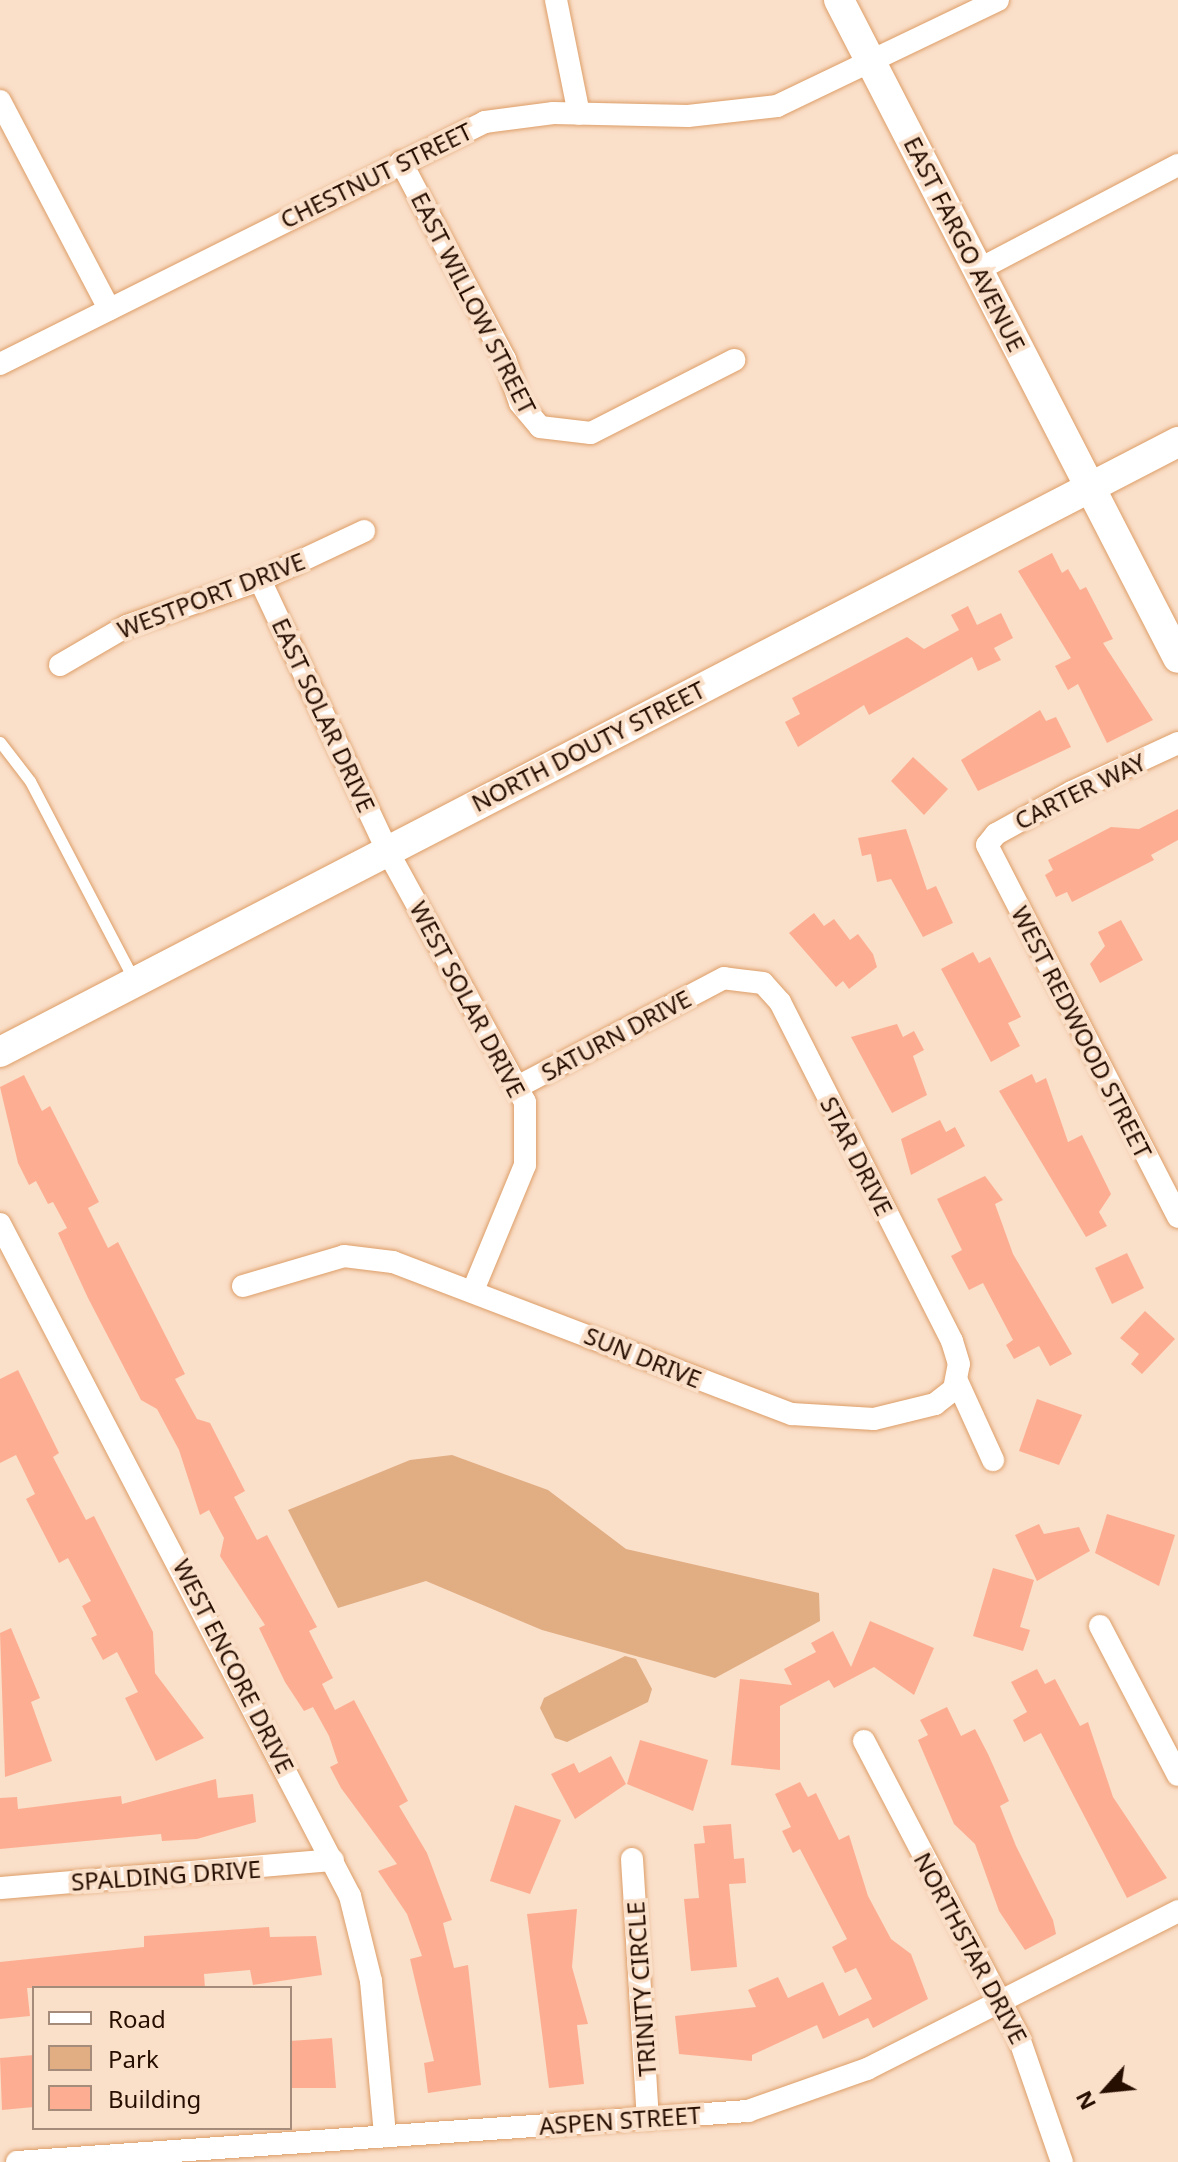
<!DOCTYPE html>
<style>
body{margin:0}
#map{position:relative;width:1178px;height:2162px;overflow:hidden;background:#fadfc9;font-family:"Noto Sans",sans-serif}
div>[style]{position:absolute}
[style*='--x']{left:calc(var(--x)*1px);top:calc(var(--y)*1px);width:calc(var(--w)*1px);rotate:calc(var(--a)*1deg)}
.green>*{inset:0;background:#e1ad83}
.building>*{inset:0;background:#fdae92}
.roads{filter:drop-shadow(0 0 2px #dd9e68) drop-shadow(0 0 2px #dd9e68)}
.lane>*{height:11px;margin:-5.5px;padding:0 5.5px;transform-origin:5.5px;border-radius:5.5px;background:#fff}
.street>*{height:22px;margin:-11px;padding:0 11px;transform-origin:11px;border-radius:11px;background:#fff}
.secondary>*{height:30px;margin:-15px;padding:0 15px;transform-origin:15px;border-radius:15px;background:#fff}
span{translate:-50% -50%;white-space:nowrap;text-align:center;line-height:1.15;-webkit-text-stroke:8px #fadfc9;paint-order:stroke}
.street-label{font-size:24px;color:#260e00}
.legend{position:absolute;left:32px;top:1986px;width:260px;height:144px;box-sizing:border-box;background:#fadfc9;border:2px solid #a58b79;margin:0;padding:10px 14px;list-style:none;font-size:24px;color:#260e00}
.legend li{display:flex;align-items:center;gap:16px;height:40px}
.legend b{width:40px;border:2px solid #a58b79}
.north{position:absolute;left:1066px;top:2050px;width:80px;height:80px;-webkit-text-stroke:6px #fadfc9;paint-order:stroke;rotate:243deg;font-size:22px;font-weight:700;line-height:32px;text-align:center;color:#260e00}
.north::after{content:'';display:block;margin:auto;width:28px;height:36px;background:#260e00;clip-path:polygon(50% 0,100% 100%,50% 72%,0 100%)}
</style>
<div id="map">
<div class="green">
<i style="clip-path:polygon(452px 1455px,548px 1490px,626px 1549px,819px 1593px,820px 1621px,715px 1678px,542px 1630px,426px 1581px,338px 1608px,288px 1510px,410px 1460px)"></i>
<i style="clip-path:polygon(625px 1656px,636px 1659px,652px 1689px,648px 1702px,567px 1742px,555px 1738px,540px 1708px,544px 1698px)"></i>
</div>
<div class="building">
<i style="clip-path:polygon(1052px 553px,1062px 573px,1068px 569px,1080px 590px,1086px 587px,1113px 639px,1103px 643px,1153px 720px,1107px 743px,1078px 684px,1068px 690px,1055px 666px,1071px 658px,1018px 571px)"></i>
<i style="clip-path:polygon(968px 606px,977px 625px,1001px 613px,1013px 638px,994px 648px,1001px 660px,978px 671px,972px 657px,869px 715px,864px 705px,798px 747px,785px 722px,800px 714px,792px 698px,907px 637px,924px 649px,959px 630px,951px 615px)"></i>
<i style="clip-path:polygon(1040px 710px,1046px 721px,1056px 717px,1071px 747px,978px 791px,961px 760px)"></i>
<i style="clip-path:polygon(913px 757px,948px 789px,924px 815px,891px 781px)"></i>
<i style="clip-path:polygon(1178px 809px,1178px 840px,1151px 855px,1154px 860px,1072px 902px,1067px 892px,1056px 897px,1045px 875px,1053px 870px,1048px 860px,1111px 827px,1139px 829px)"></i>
<i style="clip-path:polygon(906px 829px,927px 890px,936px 886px,953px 923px,923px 937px,891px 879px,877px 882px,871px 854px,862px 856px,858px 838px)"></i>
<i style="clip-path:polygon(814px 913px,824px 926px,834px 919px,850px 940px,858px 934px,873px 954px,877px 967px,849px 989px,843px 981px,836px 987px,789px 933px)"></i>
<i style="clip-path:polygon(1121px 920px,1143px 960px,1100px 983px,1090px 964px,1105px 946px,1098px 932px)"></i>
<i style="clip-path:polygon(973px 952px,979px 963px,990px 957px,1021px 1017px,1008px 1023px,1020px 1046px,991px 1062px,941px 969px)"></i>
<i style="clip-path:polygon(897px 1024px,903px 1037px,914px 1031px,924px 1050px,913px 1056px,927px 1095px,892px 1113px,851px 1037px)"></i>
<i style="clip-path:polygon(1032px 1074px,1036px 1083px,1046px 1078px,1068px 1142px,1082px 1135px,1111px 1194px,1099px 1212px,1107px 1226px,1086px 1237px,999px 1091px)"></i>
<i style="clip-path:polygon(24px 1075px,42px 1111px,50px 1106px,99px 1202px,88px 1208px,108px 1248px,118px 1242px,185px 1374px,175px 1379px,197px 1419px,210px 1423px,245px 1491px,234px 1497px,257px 1540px,267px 1535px,317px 1627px,309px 1631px,333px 1678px,322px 1684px,335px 1710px,354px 1700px,408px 1801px,399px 1806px,427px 1853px,452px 1920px,443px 1923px,454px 1968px,468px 1965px,481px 2085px,428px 2093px,424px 2063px,434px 2061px,410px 1959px,422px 1956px,407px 1914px,378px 1871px,397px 1864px,341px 1788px,330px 1767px,338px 1763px,329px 1736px,313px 1707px,304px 1711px,285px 1682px,259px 1628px,265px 1625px,220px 1556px,224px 1538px,209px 1510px,200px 1515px,179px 1450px,157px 1409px,141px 1400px,88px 1298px,58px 1233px,67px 1228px,53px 1202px,48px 1204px,36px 1181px,29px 1185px,18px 1163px,0 1087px)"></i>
<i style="clip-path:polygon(940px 1120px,946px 1132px,955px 1127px,965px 1146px,911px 1175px,901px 1139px)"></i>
<i style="clip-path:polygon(985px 1176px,1003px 1200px,995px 1204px,1013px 1254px,1072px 1354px,1050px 1366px,1039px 1346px,1014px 1359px,1006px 1345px,1013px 1340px,983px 1283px,969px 1290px,951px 1256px,962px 1250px,937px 1199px)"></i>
<i style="clip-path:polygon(1127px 1253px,1144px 1288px,1112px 1304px,1095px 1268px)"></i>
<i style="clip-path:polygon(1145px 1311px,1175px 1339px,1142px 1374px,1131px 1364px,1139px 1354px,1120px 1338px)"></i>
<i style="clip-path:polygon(18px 1370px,59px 1453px,53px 1457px,86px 1520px,94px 1516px,153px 1632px,155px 1673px,204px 1738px,156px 1761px,125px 1698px,138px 1692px,117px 1652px,103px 1660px,91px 1638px,97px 1635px,82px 1606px,91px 1601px,68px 1558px,59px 1563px,26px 1499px,35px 1494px,16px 1455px,0 1463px,0 1379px)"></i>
<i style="clip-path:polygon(1037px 1399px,1082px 1415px,1059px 1465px,1019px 1451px)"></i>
<i style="clip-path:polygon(1107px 1514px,1175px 1535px,1159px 1586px,1095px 1553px)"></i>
<i style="clip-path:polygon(1039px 1524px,1044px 1534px,1079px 1527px,1090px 1551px,1037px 1581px,1015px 1535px)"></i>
<i style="clip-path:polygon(993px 1568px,1034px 1580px,1020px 1627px,1030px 1630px,1023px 1651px,973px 1636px)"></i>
<i style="clip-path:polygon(870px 1621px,934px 1648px,914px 1695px,874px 1667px,834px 1688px,829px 1680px,780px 1706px,780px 1770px,731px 1765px,740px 1679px,792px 1685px,784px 1669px,816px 1652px,811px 1643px,833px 1631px,851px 1667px)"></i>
<i style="clip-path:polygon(11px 1628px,40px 1698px,31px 1702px,52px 1761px,5px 1777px,0 1633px)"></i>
<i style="clip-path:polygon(1037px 1669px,1045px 1684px,1055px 1679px,1080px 1726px,1088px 1722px,1113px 1797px,1167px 1878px,1127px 1898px,1041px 1733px,1024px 1742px,1013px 1720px,1027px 1712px,1011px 1682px)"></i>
<i style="clip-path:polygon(947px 1707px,961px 1736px,975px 1729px,988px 1754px,1009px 1801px,1000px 1806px,1016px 1846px,1053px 1920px,1056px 1934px,1025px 1950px,999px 1911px,975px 1844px,954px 1824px,918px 1740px,928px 1735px,920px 1720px)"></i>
<i style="clip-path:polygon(640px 1740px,708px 1760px,693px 1811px,627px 1784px)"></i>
<i style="clip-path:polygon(611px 1756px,626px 1784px,575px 1819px,551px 1774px,574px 1763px,579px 1773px)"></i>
<i style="clip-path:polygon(216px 1779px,218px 1798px,253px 1794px,256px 1822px,197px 1839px,162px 1841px,161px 1834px,0 1849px,0 1798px,17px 1797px,18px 1809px,121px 1796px,122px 1804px)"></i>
<i style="clip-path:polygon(800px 1782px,808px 1797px,816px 1793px,839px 1840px,849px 1835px,868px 1896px,891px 1939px,911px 1954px,928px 1999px,873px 2028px,868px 2018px,823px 2039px,817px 2025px,752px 2055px,752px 2061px,679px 2054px,675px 2016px,756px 2007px,748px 1990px,778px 1977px,788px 1998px,823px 1982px,839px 2016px,872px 1999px,856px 1968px,845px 1973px,832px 1947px,847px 1939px,800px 1849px,793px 1853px,782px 1831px,791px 1827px,775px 1794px)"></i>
<i style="clip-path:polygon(515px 1805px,561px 1820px,530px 1894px,490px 1881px)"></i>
<i style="clip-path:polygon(731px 1824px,734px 1859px,744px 1858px,746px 1883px,729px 1884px,737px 1967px,691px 1971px,684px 1899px,699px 1898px,694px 1844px,705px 1843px,703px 1826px)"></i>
<i style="clip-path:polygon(577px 1909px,572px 1967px,588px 2024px,577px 2025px,584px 2084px,549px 2088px,527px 1914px)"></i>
<i style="clip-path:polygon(269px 1927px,270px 1937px,316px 1936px,322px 1975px,253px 1985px,250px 1970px,204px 1974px,205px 1988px,27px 1988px,30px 2016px,0 2019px,0 1962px,144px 1947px,144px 1936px)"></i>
<i style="clip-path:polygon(332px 2038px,336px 2088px,290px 2088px,290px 2041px)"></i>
<i style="clip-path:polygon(34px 2055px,34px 2107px,2px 2110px,0 2058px)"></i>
</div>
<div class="roads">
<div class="lane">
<i style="--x:0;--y:742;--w:49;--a:52.4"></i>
<i style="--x:30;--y:781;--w:227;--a:62.4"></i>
</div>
<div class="street">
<i style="--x:556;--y:0;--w:116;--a:78.6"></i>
<i style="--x:0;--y:101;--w:235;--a:62.3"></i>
<i style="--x:401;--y:162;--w:223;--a:62.2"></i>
<i style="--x:505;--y:359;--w:46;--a:71.2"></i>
<i style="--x:520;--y:403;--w:31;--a:50"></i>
<i style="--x:540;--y:427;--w:51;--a:6.7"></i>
<i style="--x:591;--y:433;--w:161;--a:-27"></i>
<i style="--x:978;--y:270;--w:226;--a:-27.7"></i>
<i style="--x:0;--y:364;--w:542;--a:-26.52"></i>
<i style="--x:485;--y:122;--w:69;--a:-7.5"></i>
<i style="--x:553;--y:113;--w:135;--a:1.3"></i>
<i style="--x:688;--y:116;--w:90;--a:-6.4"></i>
<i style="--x:777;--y:106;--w:245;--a:-25.6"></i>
<i style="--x:260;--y:580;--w:298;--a:64.8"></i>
<i style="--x:387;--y:850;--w:287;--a:61.3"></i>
<i style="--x:525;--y:1102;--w:63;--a:90"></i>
<i style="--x:525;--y:1165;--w:133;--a:112.5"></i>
<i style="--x:60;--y:665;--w:78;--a:-30.2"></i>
<i style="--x:127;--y:626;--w:141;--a:-19.1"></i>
<i style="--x:260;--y:580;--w:115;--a:-25.2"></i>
<i style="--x:1178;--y:743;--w:117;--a:155.2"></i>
<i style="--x:1072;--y:792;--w:87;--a:151.1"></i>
<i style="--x:996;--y:834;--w:14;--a:129"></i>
<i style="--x:987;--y:845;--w:418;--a:62.8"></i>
<i style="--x:0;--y:1224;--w:758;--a:62.49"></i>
<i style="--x:350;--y:1896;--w:88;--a:76.1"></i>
<i style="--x:371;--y:1981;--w:156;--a:84.8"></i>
<i style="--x:243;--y:1286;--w:105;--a:-16.5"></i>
<i style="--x:344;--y:1256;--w:49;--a:7"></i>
<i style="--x:393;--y:1262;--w:427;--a:20.9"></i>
<i style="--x:792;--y:1414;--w:82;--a:3.5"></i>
<i style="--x:874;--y:1419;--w:63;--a:-13.8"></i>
<i style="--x:935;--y:1404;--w:24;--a:-38"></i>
<i style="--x:954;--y:1389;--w:25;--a:-79"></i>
<i style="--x:959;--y:1364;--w:24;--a:-107"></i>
<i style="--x:952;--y:1341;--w:380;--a:-116.9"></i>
<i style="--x:780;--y:1002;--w:25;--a:-132"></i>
<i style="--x:763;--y:983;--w:39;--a:-173"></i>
<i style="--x:724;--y:978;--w:232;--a:152.2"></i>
<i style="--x:957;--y:1381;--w:87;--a:65.5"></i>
<i style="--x:1100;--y:1626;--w:168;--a:62.4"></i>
<i style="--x:864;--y:1741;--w:335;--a:62.4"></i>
<i style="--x:1019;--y:2038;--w:131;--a:70.9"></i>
<i style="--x:632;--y:1859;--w:260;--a:86.5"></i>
<i style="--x:0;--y:1888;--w:334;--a:-4.8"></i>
<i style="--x:17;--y:2162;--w:733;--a:-3.99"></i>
<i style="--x:748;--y:2111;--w:126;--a:-19.4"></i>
<i style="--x:867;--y:2069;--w:349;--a:-26.9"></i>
</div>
<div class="secondary">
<i style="--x:839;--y:0;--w:740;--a:62.74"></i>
<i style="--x:0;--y:1052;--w:1327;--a:-27.38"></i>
</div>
</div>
<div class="street-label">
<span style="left:376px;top:175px;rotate:-26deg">CHESTNUT STREET</span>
<span style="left:965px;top:244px;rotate:63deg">EAST FARGO AVENUE</span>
<span style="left:474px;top:303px;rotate:63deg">EAST WILLOW STREET</span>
<span style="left:211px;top:595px;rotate:-21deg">WESTPORT DRIVE</span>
<span style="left:324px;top:715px;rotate:65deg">EAST SOLAR DRIVE</span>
<span style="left:588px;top:746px;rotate:-27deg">NORTH DOUTY STREET</span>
<span style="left:1080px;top:791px;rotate:-26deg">CARTER WAY</span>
<span style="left:468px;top:999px;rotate:62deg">WEST SOLAR DRIVE</span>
<span style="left:1082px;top:1032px;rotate:63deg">WEST REDWOOD STREET</span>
<span style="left:616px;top:1035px;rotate:-28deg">SATURN DRIVE</span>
<span style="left:857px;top:1156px;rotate:63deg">STAR DRIVE</span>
<span style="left:643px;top:1357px;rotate:22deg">SUN DRIVE</span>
<span style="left:234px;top:1666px;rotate:63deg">WEST ENCORE DRIVE</span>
<span style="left:166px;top:1875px;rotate:-4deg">SPALDING DRIVE</span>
<span style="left:971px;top:1948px;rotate:62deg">NORTHSTAR DRIVE</span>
<span style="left:641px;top:1989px;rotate:-94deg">TRINITY CIRCLE</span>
<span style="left:620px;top:2120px;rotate:-4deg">ASPEN STREET</span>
</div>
<ul class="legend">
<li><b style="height:10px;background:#fff"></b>Road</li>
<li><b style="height:22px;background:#e1ad83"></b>Park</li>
<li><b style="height:22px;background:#fdae92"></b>Building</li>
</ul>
<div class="north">N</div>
</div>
